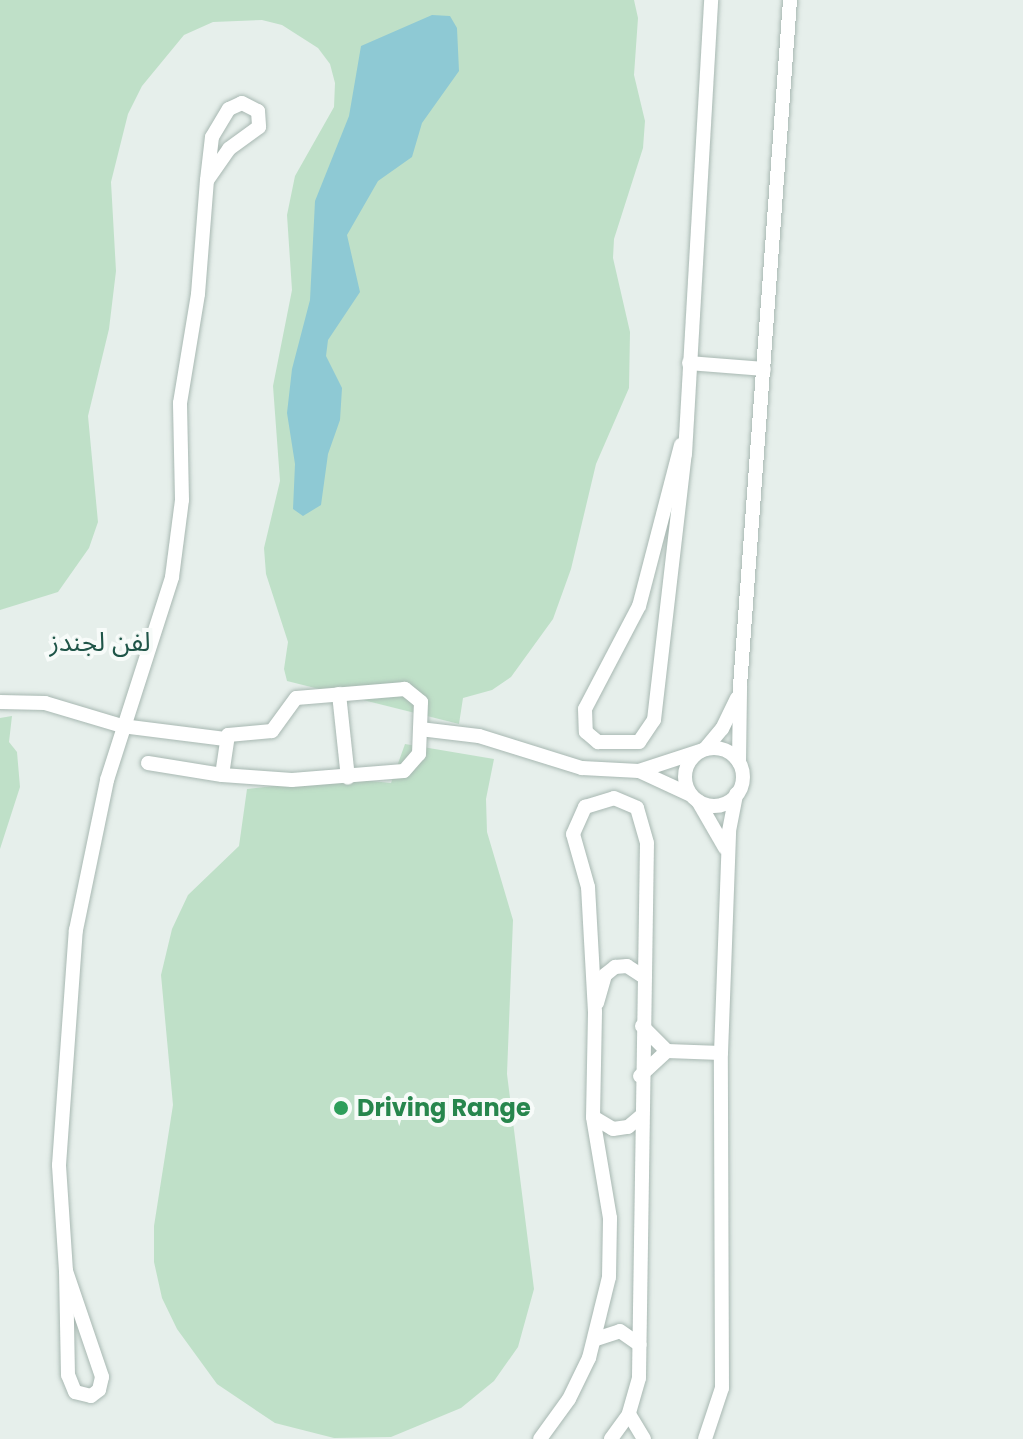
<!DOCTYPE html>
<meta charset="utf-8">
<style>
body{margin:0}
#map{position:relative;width:1023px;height:1439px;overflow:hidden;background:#e6efeb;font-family:Poppins,"Noto Sans Arabic",sans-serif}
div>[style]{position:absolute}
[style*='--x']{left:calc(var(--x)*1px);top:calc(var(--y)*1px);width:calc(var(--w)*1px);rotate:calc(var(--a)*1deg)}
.green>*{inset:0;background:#bfe0c8}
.water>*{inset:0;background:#8ec9d4}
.roads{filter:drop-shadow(0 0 2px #a8b8b2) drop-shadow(0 0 2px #a8b8b2)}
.minor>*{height:14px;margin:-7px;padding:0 7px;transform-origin:7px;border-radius:7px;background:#fff}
.minor>.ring{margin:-7px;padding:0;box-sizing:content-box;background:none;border:14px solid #fff;border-radius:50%}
.dots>*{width:22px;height:22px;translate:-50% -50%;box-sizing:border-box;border:4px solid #f7fbf9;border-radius:50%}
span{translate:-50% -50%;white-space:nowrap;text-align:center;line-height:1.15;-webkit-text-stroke:8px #f7fbf9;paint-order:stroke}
.leisure-label{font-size:24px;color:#27864d;font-weight:700}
.left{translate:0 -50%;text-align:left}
.neighbourhood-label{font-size:26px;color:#1f5548}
</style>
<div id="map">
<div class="green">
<i style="clip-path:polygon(0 0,634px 0,638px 18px,634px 75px,645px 121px,643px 148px,614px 239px,613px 258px,630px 332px,629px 388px,596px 464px,571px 569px,553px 619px,511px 677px,492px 690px,463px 698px,459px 724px,287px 681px,284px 669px,288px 642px,266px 574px,264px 548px,280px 481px,273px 386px,292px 290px,287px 215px,295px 176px,334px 107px,335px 83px,330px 64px,318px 48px,282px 25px,262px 20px,213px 22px,184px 35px,142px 86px,128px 114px,111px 182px,116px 271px,109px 329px,88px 416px,98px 522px,89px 548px,58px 592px,0 610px)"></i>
<i style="clip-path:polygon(12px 716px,9px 742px,17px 752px,20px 787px,0 849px,0 718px)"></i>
<i style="clip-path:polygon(405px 744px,494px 759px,486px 799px,487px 832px,513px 920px,507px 1074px,534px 1289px,518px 1347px,494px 1381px,461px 1408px,391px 1437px,334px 1438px,275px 1423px,217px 1384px,177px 1329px,162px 1298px,154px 1262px,154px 1226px,173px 1105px,161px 975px,172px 929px,188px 895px,239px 846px,247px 789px,342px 778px,391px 783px)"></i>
</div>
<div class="water">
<i style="clip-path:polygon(432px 15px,450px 16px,457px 28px,459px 71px,422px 123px,412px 157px,378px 181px,347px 235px,360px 292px,328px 340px,326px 356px,342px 388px,340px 420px,328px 454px,321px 505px,303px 516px,293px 509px,295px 464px,287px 413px,292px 369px,310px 300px,315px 201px,349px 116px,361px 46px)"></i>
</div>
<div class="roads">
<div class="minor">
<i style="--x:242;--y:103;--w:18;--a:27"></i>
<i style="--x:258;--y:111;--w:16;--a:86"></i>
<i style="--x:259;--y:127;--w:37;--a:144"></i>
<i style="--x:229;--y:149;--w:38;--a:125"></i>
<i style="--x:207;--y:180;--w:43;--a:-83.4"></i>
<i style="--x:212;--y:137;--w:33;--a:-59"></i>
<i style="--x:229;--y:109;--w:14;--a:-25"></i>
<i style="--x:689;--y:363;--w:75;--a:4.6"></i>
<i style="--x:681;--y:445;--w:166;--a:104.6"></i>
<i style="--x:639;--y:606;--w:116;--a:117.7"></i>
<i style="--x:585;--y:709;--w:23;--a:88"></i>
<i style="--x:586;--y:732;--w:16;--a:40"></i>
<i style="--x:598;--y:742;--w:41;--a:0"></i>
<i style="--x:639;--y:742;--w:27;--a:-56"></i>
<i style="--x:654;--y:720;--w:268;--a:-83.4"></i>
<i style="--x:685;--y:454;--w:455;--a:-86.7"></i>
<i style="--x:339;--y:694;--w:84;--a:83.9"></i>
<i style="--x:0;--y:702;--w:45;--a:1.3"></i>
<i style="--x:45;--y:703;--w:80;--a:16.6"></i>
<i style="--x:122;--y:726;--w:104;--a:7.2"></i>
<i style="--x:420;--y:729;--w:59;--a:6.8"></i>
<i style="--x:479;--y:736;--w:108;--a:17.3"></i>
<i style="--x:582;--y:768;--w:57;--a:3"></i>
<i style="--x:639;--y:771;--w:67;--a:-18.2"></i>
<i class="ring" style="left:685px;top:748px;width:44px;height:44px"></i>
<i style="--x:705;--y:749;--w:26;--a:-50"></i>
<i style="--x:722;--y:729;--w:34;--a:-64"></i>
<i style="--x:739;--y:762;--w:76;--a:-89.2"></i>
<i style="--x:740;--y:686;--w:688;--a:-85.83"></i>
<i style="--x:148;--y:763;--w:75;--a:9.2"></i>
<i style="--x:222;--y:775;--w:70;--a:4.1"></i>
<i style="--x:292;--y:780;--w:112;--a:-4.6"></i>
<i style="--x:404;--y:771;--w:23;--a:-49"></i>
<i style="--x:419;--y:754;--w:52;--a:-87.8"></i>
<i style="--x:421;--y:702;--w:21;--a:-141"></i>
<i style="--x:405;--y:689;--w:109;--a:175.3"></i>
<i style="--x:296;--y:698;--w:41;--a:126"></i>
<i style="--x:272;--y:731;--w:44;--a:174.8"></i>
<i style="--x:228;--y:735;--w:40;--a:98.5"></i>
<i style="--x:639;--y:771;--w:57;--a:24.8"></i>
<i style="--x:698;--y:801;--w:54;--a:60.1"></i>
<i style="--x:597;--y:1003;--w:29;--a:-74"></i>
<i style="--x:605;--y:975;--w:13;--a:-39"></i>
<i style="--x:615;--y:967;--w:12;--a:-5"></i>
<i style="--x:627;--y:966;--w:20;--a:33"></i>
<i style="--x:642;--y:1026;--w:35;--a:45"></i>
<i style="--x:640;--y:1076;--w:37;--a:-43"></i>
<i style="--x:667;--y:1051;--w:54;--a:2.1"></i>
<i style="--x:593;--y:1117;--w:23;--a:31"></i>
<i style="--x:613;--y:1129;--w:15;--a:-8"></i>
<i style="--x:628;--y:1127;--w:17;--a:-40"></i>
<i style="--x:66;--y:1271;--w:106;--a:-93.8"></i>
<i style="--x:59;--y:1165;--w:236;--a:-85.9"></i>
<i style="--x:76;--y:930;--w:153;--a:-78.3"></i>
<i style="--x:107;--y:780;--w:213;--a:-72.2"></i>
<i style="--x:172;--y:577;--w:78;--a:-82.6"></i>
<i style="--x:182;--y:500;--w:97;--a:-91.2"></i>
<i style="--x:180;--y:403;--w:110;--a:-80.6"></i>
<i style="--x:198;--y:294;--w:114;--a:-85.5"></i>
<i style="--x:66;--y:1271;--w:112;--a:71.2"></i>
<i style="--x:102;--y:1377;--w:13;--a:103"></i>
<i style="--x:99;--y:1390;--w:10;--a:143"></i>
<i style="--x:91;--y:1396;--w:16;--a:-166"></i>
<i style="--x:75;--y:1392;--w:18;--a:-112"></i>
<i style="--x:68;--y:1375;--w:104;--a:-91.1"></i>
<i style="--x:596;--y:1339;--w:25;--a:-18"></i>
<i style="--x:620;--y:1331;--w:24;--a:35"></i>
<i style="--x:629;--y:1414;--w:29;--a:59"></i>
<i style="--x:540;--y:1439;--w:49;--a:-54.1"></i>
<i style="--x:569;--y:1399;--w:46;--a:-64"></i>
<i style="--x:589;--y:1358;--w:83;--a:-76.1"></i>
<i style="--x:609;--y:1277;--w:59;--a:-89"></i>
<i style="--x:610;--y:1218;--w:102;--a:-99.6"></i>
<i style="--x:593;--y:1117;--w:105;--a:-88.9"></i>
<i style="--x:595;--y:1012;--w:125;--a:-93.2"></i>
<i style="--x:588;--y:887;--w:55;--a:-105.8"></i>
<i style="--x:573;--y:834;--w:30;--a:-66"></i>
<i style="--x:585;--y:807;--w:30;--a:-17"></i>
<i style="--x:614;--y:798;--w:25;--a:23"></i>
<i style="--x:637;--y:808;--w:36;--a:74"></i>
<i style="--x:647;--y:843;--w:535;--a:90.86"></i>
<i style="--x:639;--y:1378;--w:37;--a:106"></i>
<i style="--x:629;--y:1414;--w:31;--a:126"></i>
<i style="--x:705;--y:1439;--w:54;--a:-71.6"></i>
<i style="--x:722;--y:1388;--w:335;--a:-90.2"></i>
<i style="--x:721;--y:1053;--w:222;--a:-87.9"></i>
<i style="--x:729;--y:831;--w:38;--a:-79"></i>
</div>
</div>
<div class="dots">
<i style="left:341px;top:1108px;background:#2e9e5b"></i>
</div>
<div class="leisure-label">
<span class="left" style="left:357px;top:1108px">Driving Range</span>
</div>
<div class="neighbourhood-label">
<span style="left:100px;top:643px">لفن لجندز</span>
</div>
</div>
